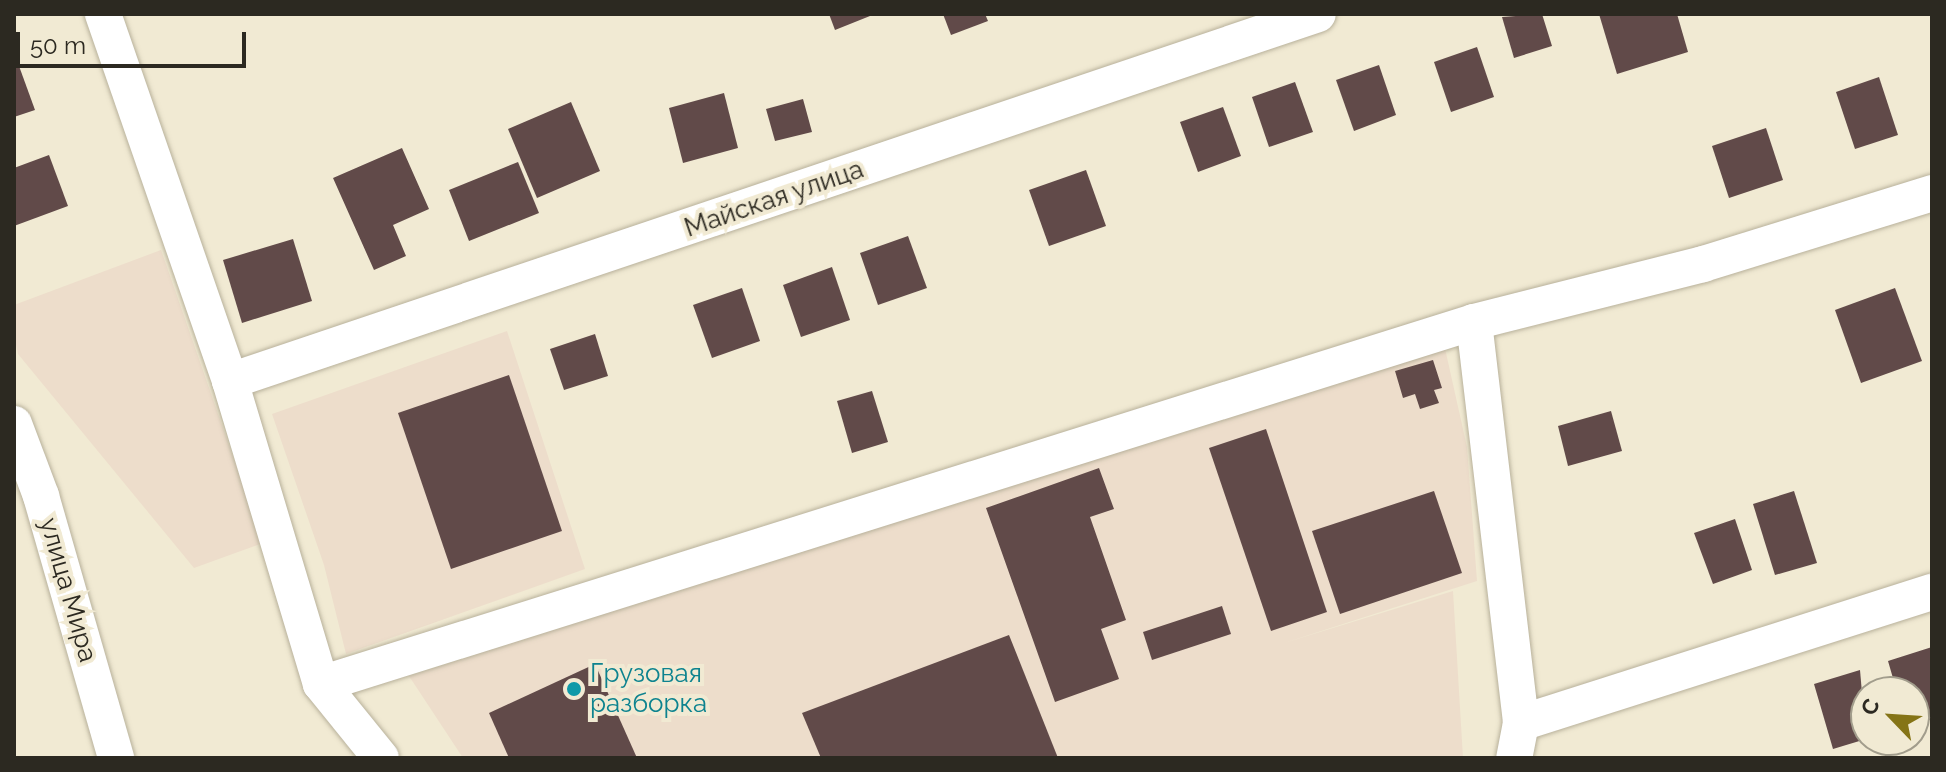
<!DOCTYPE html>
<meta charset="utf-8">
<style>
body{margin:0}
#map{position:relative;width:1946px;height:772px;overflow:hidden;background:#f1ead3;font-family:Raleway,sans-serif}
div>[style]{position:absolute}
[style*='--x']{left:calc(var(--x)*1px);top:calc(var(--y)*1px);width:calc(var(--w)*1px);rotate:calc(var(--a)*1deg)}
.commercial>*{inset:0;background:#edddcb}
.building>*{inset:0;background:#614a49}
.roads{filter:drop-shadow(0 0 2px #b8b19b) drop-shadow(0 0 2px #b8b19b)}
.minor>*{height:36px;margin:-18px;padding:0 18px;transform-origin:18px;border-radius:18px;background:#fff}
.dots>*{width:22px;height:22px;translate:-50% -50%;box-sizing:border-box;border:4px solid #f1ead3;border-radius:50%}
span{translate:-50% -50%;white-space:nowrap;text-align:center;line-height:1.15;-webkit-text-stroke:8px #f1ead3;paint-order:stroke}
.street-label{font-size:26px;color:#2c2921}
.culture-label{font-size:26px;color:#0d838f}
.left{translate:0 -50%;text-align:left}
.frame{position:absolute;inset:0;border:16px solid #2c2921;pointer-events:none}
.north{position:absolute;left:1850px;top:676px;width:80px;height:80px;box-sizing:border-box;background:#f1ead3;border:2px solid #a29d8c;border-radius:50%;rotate:295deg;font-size:22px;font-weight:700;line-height:32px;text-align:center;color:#2c2921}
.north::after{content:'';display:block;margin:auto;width:28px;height:36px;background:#857416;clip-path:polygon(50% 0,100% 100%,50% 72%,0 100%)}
.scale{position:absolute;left:16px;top:32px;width:230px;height:36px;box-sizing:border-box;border:4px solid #2c2921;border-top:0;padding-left:10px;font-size:24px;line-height:28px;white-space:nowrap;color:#2c2921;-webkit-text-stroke:6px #f1ead3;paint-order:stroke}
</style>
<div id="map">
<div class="commercial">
<i style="clip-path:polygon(161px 250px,263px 543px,194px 568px,18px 354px,14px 336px,14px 305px)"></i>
<i style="clip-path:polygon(507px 331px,585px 569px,346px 654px,324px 565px,272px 414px)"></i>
<i style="clip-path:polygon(1444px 344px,1467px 447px,1477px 581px,1284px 643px,1453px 591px,1463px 758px,463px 758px,409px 676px)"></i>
</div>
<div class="building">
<i style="clip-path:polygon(829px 14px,875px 14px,835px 30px)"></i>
<i style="clip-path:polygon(943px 14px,985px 14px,988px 21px,951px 35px)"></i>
<i style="clip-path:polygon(1542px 14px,1552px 46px,1514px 58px,1502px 17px)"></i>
<i style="clip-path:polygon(1599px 14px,1677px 14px,1688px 52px,1617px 74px)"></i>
<i style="clip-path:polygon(1477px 47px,1494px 97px,1451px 112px,1434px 62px)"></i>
<i style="clip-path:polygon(1379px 65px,1396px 115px,1354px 131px,1336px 80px)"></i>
<i style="clip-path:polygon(19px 66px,35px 110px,14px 117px,14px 68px)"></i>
<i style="clip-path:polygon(1879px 77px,1898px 135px,1855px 149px,1836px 92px)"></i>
<i style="clip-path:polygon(1295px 82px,1313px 132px,1269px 147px,1252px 97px)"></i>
<i style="clip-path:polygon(724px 93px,738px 148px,683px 163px,669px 108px)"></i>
<i style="clip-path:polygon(803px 99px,812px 132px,775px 141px,766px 109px)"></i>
<i style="clip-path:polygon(571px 102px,600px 171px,537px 198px,508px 129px)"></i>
<i style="clip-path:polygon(1223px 107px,1241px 156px,1198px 172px,1180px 122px)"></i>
<i style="clip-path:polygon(1766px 128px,1783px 180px,1729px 198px,1712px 146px)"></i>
<i style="clip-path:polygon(402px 148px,429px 209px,393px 225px,406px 256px,374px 270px,333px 178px)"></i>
<i style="clip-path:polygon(49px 155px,68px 206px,14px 226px,14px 168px)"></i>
<i style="clip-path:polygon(518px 162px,539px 213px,469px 241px,449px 190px)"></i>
<i style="clip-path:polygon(1086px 170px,1106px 226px,1049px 246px,1029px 190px)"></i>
<i style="clip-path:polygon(908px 236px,927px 288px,878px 305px,860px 253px)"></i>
<i style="clip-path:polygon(293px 239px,312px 301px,242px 323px,223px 260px)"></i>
<i style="clip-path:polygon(832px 267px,850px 320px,801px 337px,783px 285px)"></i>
<i style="clip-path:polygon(742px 288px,760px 341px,712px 358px,693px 305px)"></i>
<i style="clip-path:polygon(1895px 288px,1922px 361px,1861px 383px,1835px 310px)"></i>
<i style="clip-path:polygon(595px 334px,608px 376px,564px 390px,550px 349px)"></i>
<i style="clip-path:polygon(1433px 360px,1442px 388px,1434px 390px,1439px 403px,1420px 409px,1415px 394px,1403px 398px,1395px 371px)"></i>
<i style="clip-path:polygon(509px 375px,562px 531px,451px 569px,398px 413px)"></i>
<i style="clip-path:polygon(872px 391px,888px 442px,852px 453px,837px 401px)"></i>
<i style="clip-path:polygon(1611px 411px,1622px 451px,1568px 466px,1558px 426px)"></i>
<i style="clip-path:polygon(1266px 429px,1327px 612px,1271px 631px,1209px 448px)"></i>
<i style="clip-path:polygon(1099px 468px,1114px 509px,1090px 517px,1126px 620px,1101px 629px,1119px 679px,1055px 702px,986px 508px)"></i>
<i style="clip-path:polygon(1434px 491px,1462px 573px,1340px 614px,1312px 531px)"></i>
<i style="clip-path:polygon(1794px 491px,1817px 563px,1775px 575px,1753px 504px)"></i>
<i style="clip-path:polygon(1735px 519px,1752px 570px,1713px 584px,1694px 533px)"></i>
<i style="clip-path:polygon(1222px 606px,1231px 634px,1152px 660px,1143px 632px)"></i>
<i style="clip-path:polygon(1009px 635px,1058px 758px,821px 758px,802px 713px)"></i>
<i style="clip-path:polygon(1932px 647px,1932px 719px,1914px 724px,1914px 692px,1897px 692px,1888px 661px)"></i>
<i style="clip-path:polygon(595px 664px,637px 758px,509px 758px,489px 713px)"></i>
<i style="clip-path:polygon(1860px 670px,1866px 739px,1833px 749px,1814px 684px)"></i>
</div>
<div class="roads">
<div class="minor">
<i style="--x:103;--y:14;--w:388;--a:70.9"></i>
<i style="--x:230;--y:381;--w:316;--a:73.3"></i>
<i style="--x:321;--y:684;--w:1208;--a:-17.43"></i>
<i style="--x:1474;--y:322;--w:236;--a:-14.2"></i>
<i style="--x:1703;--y:264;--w:240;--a:-17.2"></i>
<i style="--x:1474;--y:322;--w:404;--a:83.3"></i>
<i style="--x:1521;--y:723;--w:36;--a:101"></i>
<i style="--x:230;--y:381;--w:1148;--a:-18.64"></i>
<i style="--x:14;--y:424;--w:77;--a:69.4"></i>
<i style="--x:41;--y:496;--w:273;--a:74"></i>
<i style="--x:321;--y:684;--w:95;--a:51"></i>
<i style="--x:1521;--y:723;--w:431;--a:-17.7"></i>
</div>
</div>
<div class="dots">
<i style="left:574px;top:689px;background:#0f9aa8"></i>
</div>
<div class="street-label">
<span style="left:774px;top:199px;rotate:-19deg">Майская улица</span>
<span style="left:68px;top:590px;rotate:74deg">улица Мира</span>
</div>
<div class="culture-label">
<span class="left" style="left:590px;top:689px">Грузовая<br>разборка</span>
</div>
<div class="frame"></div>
<div class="north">С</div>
<div class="scale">50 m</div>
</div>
